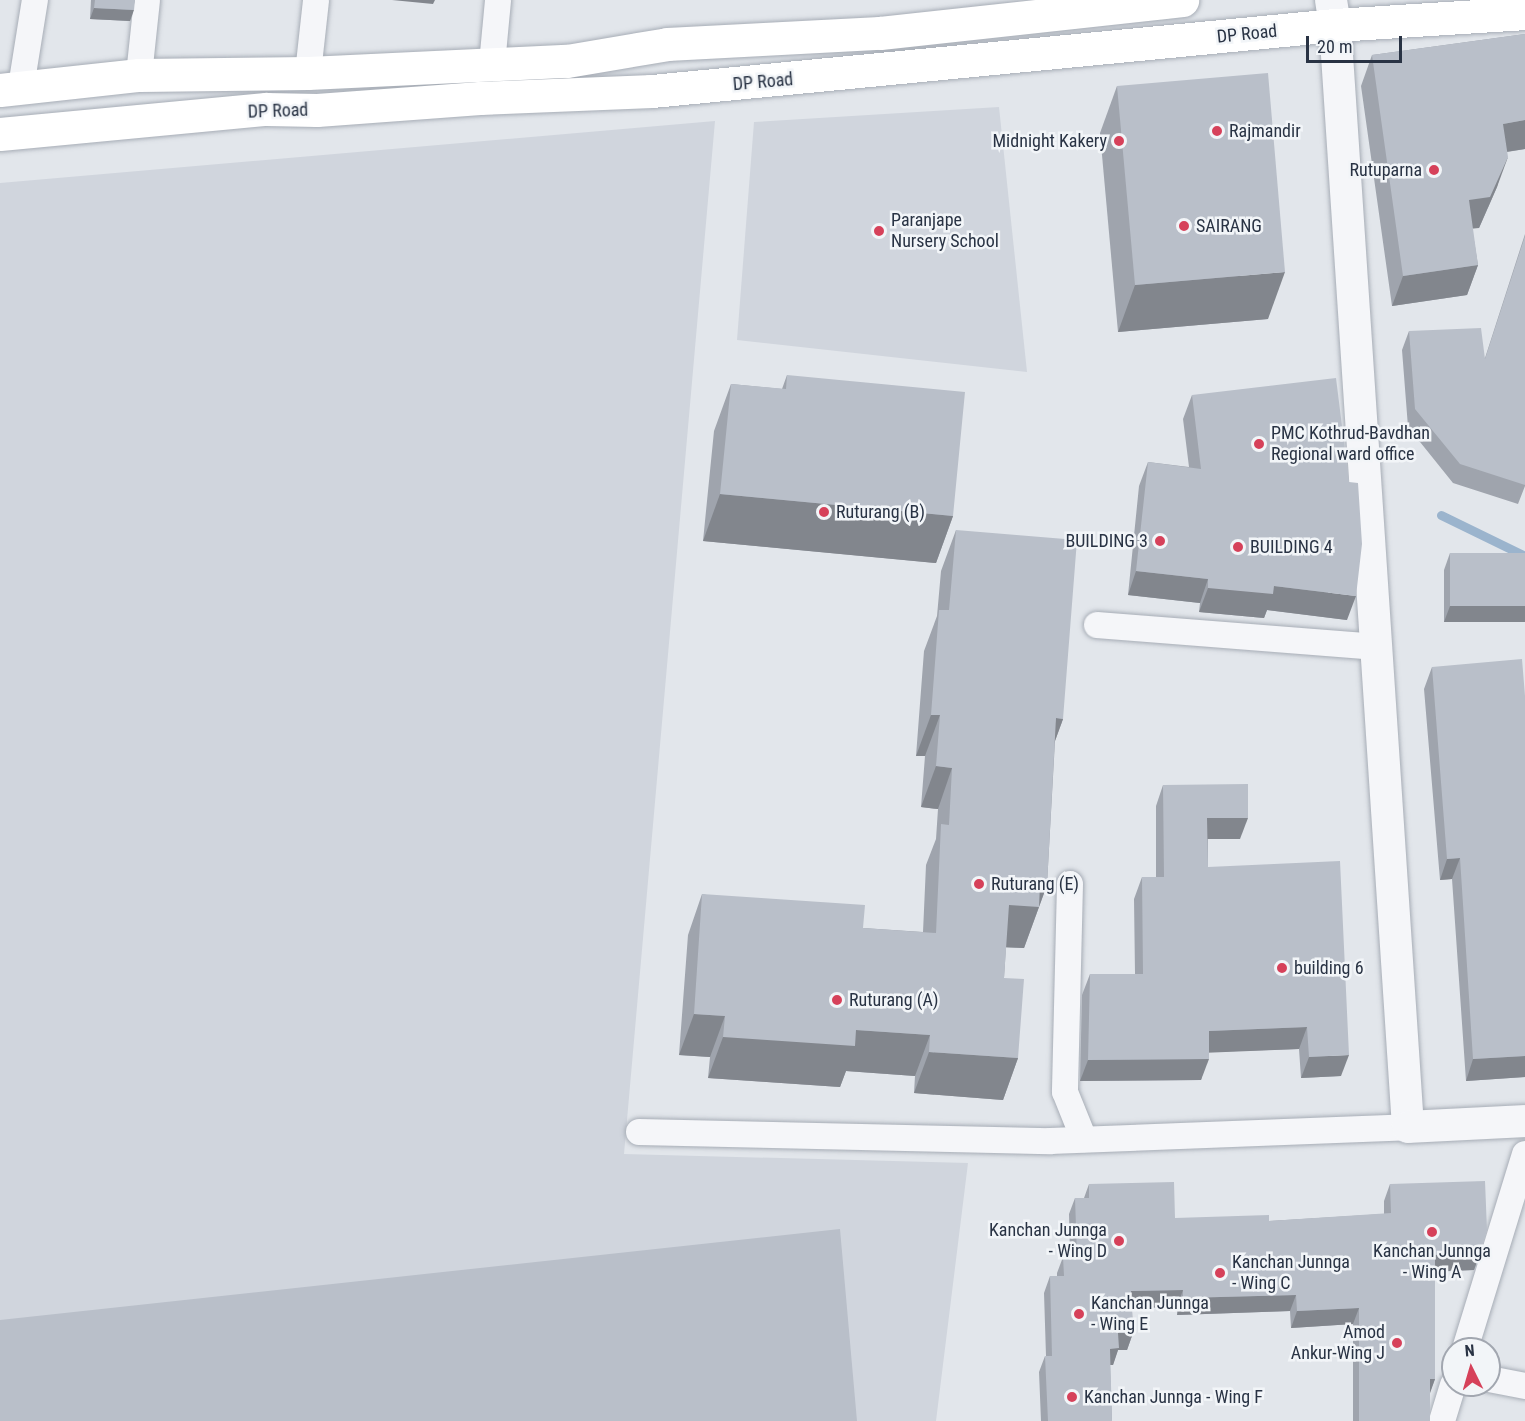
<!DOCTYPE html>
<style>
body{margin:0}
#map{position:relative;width:1525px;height:1421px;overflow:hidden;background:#e2e6eb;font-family:"Roboto Condensed",sans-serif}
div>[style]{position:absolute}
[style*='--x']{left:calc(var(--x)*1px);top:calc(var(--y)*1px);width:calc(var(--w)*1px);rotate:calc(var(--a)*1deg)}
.built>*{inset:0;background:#d0d5dd}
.stream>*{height:9px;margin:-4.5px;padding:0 4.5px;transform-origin:4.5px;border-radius:4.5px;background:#9bb4cd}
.roads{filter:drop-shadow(0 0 2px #a7adb6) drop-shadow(0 0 2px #a7adb6)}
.minor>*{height:26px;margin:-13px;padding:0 13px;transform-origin:13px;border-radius:13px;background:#f5f6f9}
.tertiary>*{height:32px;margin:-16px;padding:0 16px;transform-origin:16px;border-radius:16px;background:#f5f6f9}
.secondary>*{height:33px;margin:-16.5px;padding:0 16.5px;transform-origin:16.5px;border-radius:16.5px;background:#fff}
.wall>*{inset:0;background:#9fa4ad}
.shaded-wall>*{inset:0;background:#82868d}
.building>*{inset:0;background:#b9bfc9}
.dots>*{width:16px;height:16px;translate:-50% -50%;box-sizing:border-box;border:3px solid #f2f5f8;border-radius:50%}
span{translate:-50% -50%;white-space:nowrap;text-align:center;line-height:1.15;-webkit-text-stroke:5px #f2f5f8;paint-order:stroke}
.street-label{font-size:18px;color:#293344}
.poi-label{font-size:18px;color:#293344}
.left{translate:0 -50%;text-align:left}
.right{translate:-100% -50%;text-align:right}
.north{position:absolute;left:1441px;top:1337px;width:60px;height:60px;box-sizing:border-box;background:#f2f5f8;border:2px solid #a2a7b0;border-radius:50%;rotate:355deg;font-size:16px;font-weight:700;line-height:24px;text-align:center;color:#293344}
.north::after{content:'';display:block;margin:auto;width:21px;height:27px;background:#d6415a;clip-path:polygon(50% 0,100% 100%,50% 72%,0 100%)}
.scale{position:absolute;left:1306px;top:36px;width:96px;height:27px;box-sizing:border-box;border:3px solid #293344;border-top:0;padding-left:8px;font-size:18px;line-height:21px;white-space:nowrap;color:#293344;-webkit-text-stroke:4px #f2f5f8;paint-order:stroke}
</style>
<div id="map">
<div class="built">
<i style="clip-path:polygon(999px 107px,1027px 372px,737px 340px,754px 122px)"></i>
<i style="clip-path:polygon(715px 121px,624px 1154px,968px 1163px,936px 1421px,0 1421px,0 183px)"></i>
</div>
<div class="stream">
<i style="--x:1441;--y:515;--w:93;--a:26"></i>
</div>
<div class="roads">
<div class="minor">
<i style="--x:492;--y:64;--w:64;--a:-84.6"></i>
<i style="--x:308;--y:73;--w:73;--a:-83.7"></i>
<i style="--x:139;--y:75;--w:75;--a:-83.9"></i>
<i style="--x:21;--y:87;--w:88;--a:-80.9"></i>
<i style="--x:1097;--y:625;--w:281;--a:4.5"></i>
<i style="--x:1070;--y:884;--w:208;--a:91.4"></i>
<i style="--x:1065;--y:1092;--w:51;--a:68"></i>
<i style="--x:639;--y:1132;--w:411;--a:1.3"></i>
<i style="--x:1050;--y:1141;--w:358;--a:-2.2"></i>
<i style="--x:1465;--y:1349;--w:204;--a:-72.9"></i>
<i style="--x:1489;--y:1379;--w:37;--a:11"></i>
<i style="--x:1442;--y:1421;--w:38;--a:-73"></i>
</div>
<div class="tertiary">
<i style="--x:1331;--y:0;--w:25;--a:81"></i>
<i style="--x:1335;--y:25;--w:1104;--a:86.21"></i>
<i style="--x:1408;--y:1127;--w:117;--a:-2.9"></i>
</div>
<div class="secondary">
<i style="--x:0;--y:90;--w:140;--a:-6.2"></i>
<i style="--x:139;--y:75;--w:169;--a:-0.7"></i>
<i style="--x:308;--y:73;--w:259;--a:-2.7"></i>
<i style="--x:567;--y:61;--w:101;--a:-9.6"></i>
<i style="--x:667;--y:44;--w:213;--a:-3"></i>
<i style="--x:880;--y:33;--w:304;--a:-6.2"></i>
<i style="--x:0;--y:134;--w:267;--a:-5.4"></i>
<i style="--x:266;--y:109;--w:51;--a:1.1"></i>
<i style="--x:317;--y:110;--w:163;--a:-4.2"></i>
<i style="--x:480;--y:98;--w:172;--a:-2.3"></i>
<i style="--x:652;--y:91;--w:686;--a:-5.52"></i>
<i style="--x:1335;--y:25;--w:190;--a:-3.6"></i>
</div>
</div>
<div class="wall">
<i style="clip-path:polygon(91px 0,135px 0,130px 21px,90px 19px)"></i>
<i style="clip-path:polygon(1525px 34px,1525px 149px,1507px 152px,1497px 187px,1479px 228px,1472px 228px,1478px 265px,1467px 295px,1392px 306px,1361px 86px,1372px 55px)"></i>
<i style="clip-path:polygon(1117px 86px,1268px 319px,1118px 332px,1100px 133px)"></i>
<i style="clip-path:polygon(1525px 234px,1525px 486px,1518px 504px,1453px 483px,1408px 427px,1402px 350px,1409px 331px,1485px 358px)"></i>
<i style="clip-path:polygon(787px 375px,953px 516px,936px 563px,703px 541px,714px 431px,731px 384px,782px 389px)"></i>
<i style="clip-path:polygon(1192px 395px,1347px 620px,1267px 610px,1264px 618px,1199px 612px,1200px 603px,1128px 595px,1139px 486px,1148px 462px,1189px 467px,1183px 419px)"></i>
<i style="clip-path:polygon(956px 530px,1063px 719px,1055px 741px,1047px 885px,1024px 948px,1006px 947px,1004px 978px,1018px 1058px,1003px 1100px,914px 1093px,915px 1076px,846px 1071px,840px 1087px,708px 1078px,710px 1057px,679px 1055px,688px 935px,702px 894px,863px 928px,923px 932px,926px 865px,936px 839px,938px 809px,921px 807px,925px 756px,916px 756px,924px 651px,937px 616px,941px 571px)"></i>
<i style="clip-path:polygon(1450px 553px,1525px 553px,1525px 622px,1444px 622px,1444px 570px)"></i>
<i style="clip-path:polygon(1432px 667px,1525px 696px,1525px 1077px,1466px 1081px,1452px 879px,1440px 880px,1424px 689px)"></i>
<i style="clip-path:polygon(1163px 785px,1240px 839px,1208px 839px,1208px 867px,1341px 1076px,1301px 1078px,1299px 1049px,1209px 1052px,1201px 1080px,1080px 1081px,1082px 995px,1090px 974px,1135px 974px,1134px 899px,1142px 877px,1156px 877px,1156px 806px)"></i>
<i style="clip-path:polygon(1089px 1184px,1175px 1218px,1269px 1221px,1384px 1214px,1384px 1201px,1390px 1184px,1480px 1253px,1474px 1270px,1435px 1271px,1435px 1379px,1430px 1392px,1430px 1421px,1353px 1421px,1353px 1324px,1291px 1328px,1290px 1311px,1177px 1315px,1177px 1307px,1132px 1308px,1133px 1333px,1127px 1350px,1118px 1350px,1113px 1365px,1110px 1365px,1112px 1421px,1041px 1421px,1039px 1372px,1045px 1356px,1046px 1356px,1044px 1293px,1050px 1276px,1057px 1276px,1057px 1273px,1063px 1257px,1070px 1256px,1069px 1214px,1075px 1198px,1084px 1198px)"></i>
</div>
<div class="shaded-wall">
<i style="clip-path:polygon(392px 0,435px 0,433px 4px)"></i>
<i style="clip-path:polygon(94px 8px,134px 10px,130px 21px,90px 19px)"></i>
<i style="clip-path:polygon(1525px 120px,1525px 149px,1492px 154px,1503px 124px)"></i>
<i style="clip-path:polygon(1508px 157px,1497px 187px,1479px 228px,1458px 230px,1469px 200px)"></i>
<i style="clip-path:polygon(1478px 265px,1467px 295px,1392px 306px,1403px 276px)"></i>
<i style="clip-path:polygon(1285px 272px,1268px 319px,1118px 332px,1135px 285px)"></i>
<i style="clip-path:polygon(720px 494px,953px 516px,936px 563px,703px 541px)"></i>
<i style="clip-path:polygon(1136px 571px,1208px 579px,1200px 603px,1128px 595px)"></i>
<i style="clip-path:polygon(1274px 586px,1356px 596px,1347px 620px,1267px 610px,1264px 618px,1199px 612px,1208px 588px)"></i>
<i style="clip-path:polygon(1450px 606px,1525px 606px,1525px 622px,1444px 622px)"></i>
<i style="clip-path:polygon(931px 715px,940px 715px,925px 756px,916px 756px)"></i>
<i style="clip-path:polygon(1056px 718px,1063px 719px,1048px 760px)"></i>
<i style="clip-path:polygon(936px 766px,952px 768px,938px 809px,921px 807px)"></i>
<i style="clip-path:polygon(1207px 818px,1248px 818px,1240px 839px,1200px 839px)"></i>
<i style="clip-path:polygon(1460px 858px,1452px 879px,1440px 880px,1447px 859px)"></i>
<i style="clip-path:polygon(1040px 885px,1047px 885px,1024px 948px,995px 947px,1009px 905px)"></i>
<i style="clip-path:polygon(694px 1014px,725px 1016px,710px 1057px,679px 1055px)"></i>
<i style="clip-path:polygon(1307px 1027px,1299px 1049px,1201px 1053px,1209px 1031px)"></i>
<i style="clip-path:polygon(856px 1030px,930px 1035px,915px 1076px,846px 1071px,840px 1087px,708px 1078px,723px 1037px)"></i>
<i style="clip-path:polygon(929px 1052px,1018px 1058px,1003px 1100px,914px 1093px)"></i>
<i style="clip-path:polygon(1349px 1055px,1341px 1076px,1301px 1078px,1309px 1057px)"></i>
<i style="clip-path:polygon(1525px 1056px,1525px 1077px,1466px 1081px,1473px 1059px)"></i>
<i style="clip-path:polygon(1209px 1059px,1201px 1080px,1080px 1081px,1088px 1060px)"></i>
<i style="clip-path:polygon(1480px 1253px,1474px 1270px,1429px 1272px,1435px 1255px)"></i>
<i style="clip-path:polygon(1183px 1290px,1177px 1307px,1125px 1308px,1131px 1291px)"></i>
<i style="clip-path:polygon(1296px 1295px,1290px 1311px,1177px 1315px,1183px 1298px)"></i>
<i style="clip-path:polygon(1359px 1308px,1353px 1324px,1291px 1328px,1297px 1311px)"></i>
<i style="clip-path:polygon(1118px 1333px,1133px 1333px,1127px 1350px,1118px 1350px,1113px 1365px,1104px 1365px,1110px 1349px)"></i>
<i style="clip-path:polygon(1430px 1379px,1435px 1379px,1429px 1396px)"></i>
</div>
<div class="building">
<i style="clip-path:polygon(95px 0,135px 0,134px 10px,94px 8px)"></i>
<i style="clip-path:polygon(1525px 34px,1525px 120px,1503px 124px,1508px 157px,1490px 197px,1469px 200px,1478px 265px,1403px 276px,1372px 55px)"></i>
<i style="clip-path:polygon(1268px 73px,1285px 272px,1135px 285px,1117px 86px)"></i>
<i style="clip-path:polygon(1525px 236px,1525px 485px,1460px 464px,1415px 409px,1409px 331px,1481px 328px,1485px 359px)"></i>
<i style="clip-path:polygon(787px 375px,965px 392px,953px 516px,720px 494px,731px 384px,786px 389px)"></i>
<i style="clip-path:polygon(1336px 378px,1349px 482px,1358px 483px,1362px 544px,1356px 596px,1274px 586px,1273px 594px,1208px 588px,1208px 579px,1136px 571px,1148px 462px,1201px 469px,1192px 395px)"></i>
<i style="clip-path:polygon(956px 530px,1077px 540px,1063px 719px,1056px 718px,1047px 885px,1040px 885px,1039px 907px,1009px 905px,1004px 978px,1024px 979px,1018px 1058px,929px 1052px,930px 1035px,856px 1030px,855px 1046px,723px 1037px,725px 1016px,694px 1014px,702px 894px,865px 905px,863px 928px,936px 933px,941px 824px,949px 825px,952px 768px,936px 766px,940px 715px,931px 715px,939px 610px,949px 610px)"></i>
<i style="clip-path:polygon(1450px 553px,1525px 553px,1525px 606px,1450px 606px)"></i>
<i style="clip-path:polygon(1522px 659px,1525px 696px,1525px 1056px,1473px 1059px,1460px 858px,1447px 859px,1432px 667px)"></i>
<i style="clip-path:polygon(1248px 784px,1248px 818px,1207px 818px,1208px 867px,1340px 861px,1349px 1055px,1309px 1057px,1307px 1027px,1209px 1031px,1209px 1059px,1088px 1060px,1090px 974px,1143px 974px,1142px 877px,1164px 877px,1163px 785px)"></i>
<i style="clip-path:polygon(1485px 1181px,1487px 1230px,1480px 1253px,1435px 1255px,1435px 1379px,1430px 1379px,1430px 1421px,1359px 1421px,1359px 1308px,1297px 1311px,1296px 1295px,1183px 1298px,1183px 1290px,1131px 1291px,1133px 1333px,1118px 1333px,1119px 1348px,1110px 1349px,1112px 1421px,1048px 1421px,1045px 1356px,1052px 1356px,1050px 1276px,1064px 1276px,1063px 1257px,1077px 1256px,1075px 1198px,1089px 1198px,1089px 1184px,1174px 1182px,1175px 1218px,1269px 1215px,1269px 1221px,1391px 1213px,1390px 1184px)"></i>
<i style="clip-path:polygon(840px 1229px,857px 1421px,0 1421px,0 1320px)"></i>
</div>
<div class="dots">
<i style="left:1217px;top:131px;background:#d6415a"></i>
<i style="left:1119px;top:141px;background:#d6415a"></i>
<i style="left:1434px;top:170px;background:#d6415a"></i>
<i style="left:1184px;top:226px;background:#d6415a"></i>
<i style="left:879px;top:231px;background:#d6415a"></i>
<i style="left:1259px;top:444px;background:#d6415a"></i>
<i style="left:824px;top:512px;background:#d6415a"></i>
<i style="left:1160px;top:541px;background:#d6415a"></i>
<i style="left:1238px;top:547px;background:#d6415a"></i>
<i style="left:979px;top:884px;background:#d6415a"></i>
<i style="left:1282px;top:968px;background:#d6415a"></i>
<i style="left:837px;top:1000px;background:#d6415a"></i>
<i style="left:1432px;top:1232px;background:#d6415a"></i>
<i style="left:1119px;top:1241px;background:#d6415a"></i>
<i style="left:1220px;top:1273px;background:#d6415a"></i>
<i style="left:1079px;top:1314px;background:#d6415a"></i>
<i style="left:1397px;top:1343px;background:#d6415a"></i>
<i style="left:1072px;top:1397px;background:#d6415a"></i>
</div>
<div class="street-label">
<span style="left:1247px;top:34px;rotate:-6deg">DP Road</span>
<span style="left:763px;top:82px;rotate:-5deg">DP Road</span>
<span style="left:278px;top:111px;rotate:-2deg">DP Road</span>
</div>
<div class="poi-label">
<span class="left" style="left:1229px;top:131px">Rajmandir</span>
<span class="right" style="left:1107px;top:141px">Midnight Kakery</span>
<span class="right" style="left:1422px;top:170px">Rutuparna</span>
<span class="left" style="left:891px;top:231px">Paranjape<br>Nursery School</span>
<span class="left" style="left:1196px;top:226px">SAIRANG</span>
<span class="left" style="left:1271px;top:444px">PMC Kothrud-Bavdhan<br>Regional ward office</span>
<span class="left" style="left:836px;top:512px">Ruturang (B)</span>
<span class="right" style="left:1148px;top:541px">BUILDING 3</span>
<span class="left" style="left:1250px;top:547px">BUILDING 4</span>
<span class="left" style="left:991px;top:884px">Ruturang (E)</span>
<span class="left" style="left:1294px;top:968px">building 6</span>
<span class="left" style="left:849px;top:1000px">Ruturang (A)</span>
<span class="right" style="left:1107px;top:1241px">Kanchan Junnga<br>- Wing D</span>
<span style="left:1432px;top:1262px">Kanchan Junnga<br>- Wing A</span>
<span class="left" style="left:1232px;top:1273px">Kanchan Junnga<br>- Wing C</span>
<span class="left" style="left:1091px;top:1314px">Kanchan Junnga<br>- Wing E</span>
<span class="right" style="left:1385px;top:1343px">Amod<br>Ankur-Wing J</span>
<span class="left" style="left:1084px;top:1397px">Kanchan Junnga - Wing F</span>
</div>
<div class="north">N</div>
<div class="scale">20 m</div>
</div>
